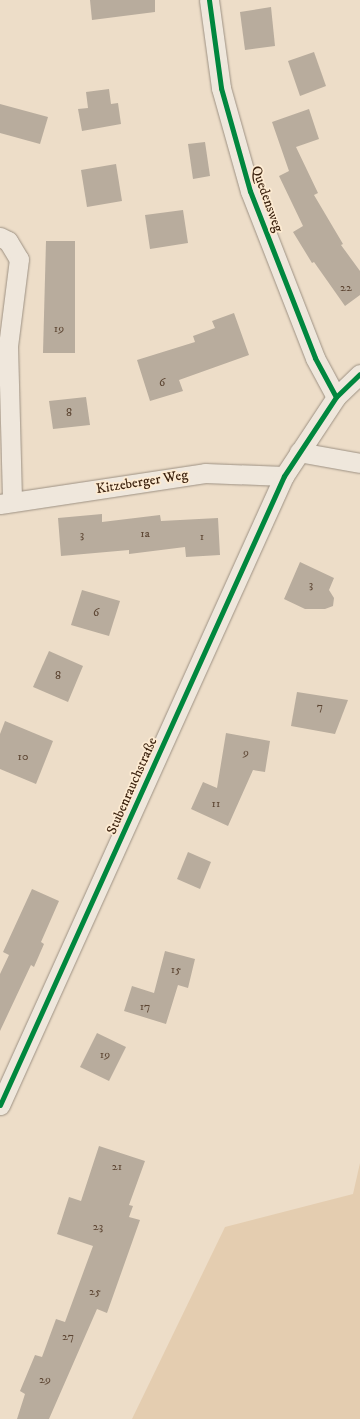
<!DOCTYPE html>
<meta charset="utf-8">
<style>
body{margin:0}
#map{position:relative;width:360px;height:1419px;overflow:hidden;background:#edddc8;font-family:"IM FELL DW Pica",serif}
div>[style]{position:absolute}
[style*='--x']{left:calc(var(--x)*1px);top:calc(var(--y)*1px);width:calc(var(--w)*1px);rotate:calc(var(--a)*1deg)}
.green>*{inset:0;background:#e4cdb0}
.building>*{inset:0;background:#b8ac9d}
.roads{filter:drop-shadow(0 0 1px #9d9183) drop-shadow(0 0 1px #9d9183)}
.street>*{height:19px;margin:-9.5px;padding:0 9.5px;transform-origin:9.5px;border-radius:9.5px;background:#efe7dc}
.cycleway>*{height:5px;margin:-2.5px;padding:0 2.5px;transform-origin:2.5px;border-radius:2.5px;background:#00873e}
span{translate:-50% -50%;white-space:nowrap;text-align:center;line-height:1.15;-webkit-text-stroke:3.5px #fdebd2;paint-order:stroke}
.number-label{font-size:12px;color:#5c4532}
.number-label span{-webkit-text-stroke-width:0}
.street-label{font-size:14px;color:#3d230f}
</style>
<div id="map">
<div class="green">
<i style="clip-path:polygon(360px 1163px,360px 1419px,132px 1419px,225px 1227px,353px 1194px)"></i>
</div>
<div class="building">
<i style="clip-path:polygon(90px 0,155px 0,155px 12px,92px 20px)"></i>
<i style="clip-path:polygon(271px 7px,275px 46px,245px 50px,240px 12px)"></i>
<i style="clip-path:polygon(314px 52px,326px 86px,300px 96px,288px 61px)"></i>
<i style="clip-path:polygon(109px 89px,111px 104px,118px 103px,121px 124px,82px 131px,78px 109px,88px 108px,86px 92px)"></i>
<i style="clip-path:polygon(0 104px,48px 117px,40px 144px,0 133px)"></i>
<i style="clip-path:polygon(309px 109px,319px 139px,296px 147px,318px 193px,314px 195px,343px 244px,341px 245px,360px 271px,360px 295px,345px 306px,314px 262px,312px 263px,293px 232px,303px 226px,279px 176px,289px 171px,272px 122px)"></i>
<i style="clip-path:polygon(205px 142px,210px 176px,193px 179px,188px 144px)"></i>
<i style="clip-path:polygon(116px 164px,122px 201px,87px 207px,81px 170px)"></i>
<i style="clip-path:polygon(183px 210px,188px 243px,150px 249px,145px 215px)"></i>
<i style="clip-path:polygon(46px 241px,75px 241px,75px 353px,43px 353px)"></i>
<i style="clip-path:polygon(234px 313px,249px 355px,179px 380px,183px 391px,150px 401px,137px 360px,195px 342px,193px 336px,215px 328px,212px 321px)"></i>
<i style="clip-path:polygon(86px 397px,90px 425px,53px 429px,49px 401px)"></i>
<i style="clip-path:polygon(102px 514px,102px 522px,160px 515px,161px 521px,218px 518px,220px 555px,186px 557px,185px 547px,129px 554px,129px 550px,61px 556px,58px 518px)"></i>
<i style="clip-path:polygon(300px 562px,334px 578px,329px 590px,334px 598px,333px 606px,325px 609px,305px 609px,284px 599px)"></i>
<i style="clip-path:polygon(82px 590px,120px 601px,109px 636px,71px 625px)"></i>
<i style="clip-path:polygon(49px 651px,83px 666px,68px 702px,33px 687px)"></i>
<i style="clip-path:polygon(297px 692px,348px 700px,335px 734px,291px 726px)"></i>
<i style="clip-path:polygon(5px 721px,53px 741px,36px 784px,0 769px,0 734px)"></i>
<i style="clip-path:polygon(226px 733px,270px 741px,265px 772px,253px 770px,228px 826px,191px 809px,203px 782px,217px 788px)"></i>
<i style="clip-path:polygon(188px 852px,211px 862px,200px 889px,177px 879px)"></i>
<i style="clip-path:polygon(32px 889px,59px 901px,41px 942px,44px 944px,34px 967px,31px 965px,0 1031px,0 974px,9px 955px,3px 952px)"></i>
<i style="clip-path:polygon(165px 951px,195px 959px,188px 988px,178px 985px,166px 1024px,124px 1011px,132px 986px,154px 993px)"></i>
<i style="clip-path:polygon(97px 1033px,126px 1047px,109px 1081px,80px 1067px)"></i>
<i style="clip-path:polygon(99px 1146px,145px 1161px,129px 1205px,133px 1206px,129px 1217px,140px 1220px,107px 1313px,97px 1309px,49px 1419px,17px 1419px,25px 1394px,20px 1391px,35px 1355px,42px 1357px,56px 1319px,65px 1322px,93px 1246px,57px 1234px,69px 1197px,81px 1201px)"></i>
</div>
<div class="roads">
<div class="street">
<i style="--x:209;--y:0;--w:89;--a:82.2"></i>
<i style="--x:221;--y:88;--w:107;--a:74.3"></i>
<i style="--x:250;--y:191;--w:179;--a:68.7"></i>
<i style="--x:315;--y:358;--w:44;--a:61.7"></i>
<i style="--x:0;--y:237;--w:9;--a:27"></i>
<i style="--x:8;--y:241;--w:21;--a:59"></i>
<i style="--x:19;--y:259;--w:88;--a:97.2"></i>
<i style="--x:8;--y:346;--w:156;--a:88.5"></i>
<i style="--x:299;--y:452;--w:62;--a:10.2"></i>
<i style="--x:0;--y:504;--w:207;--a:-8.6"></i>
<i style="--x:205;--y:473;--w:79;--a:2.2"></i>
<i style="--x:0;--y:1105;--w:690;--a:-65.7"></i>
<i style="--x:284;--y:476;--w:95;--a:-56.6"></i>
<i style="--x:336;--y:397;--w:33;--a:-44"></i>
</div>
</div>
<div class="cycleway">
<i style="--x:209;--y:0;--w:89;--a:82.2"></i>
<i style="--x:221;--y:88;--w:107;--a:74.3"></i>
<i style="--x:250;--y:191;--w:179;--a:68.7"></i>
<i style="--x:315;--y:358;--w:44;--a:61.7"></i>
<i style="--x:0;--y:1105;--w:690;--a:-65.7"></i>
<i style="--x:284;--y:476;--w:95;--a:-56.6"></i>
<i style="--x:336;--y:397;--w:33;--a:-44"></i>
</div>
<div class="number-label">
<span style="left:346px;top:288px">22</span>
<span style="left:59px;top:329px">19</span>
<span style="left:162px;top:383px">6</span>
<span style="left:69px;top:413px">8</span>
<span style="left:145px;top:534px">1a</span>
<span style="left:82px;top:535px">3</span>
<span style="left:202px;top:537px">1</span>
<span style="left:311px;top:585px">3</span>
<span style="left:96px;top:613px">6</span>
<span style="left:58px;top:676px">8</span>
<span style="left:320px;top:707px">7</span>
<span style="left:246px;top:753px">9</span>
<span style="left:23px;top:757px">10</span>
<span style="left:216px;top:804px">11</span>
<span style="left:176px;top:970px">15</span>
<span style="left:145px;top:1007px">17</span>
<span style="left:105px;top:1055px">19</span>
<span style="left:117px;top:1167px">21</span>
<span style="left:98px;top:1227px">23</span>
<span style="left:95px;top:1292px">25</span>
<span style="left:68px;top:1337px">27</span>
<span style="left:45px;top:1380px">29</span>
</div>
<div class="street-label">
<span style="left:267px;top:199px;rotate:70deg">Quedensweg</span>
<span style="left:142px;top:482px;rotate:-9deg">Kitzeberger Weg</span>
<span style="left:132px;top:786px;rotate:-66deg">Stubenrauchstraße</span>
</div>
</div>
